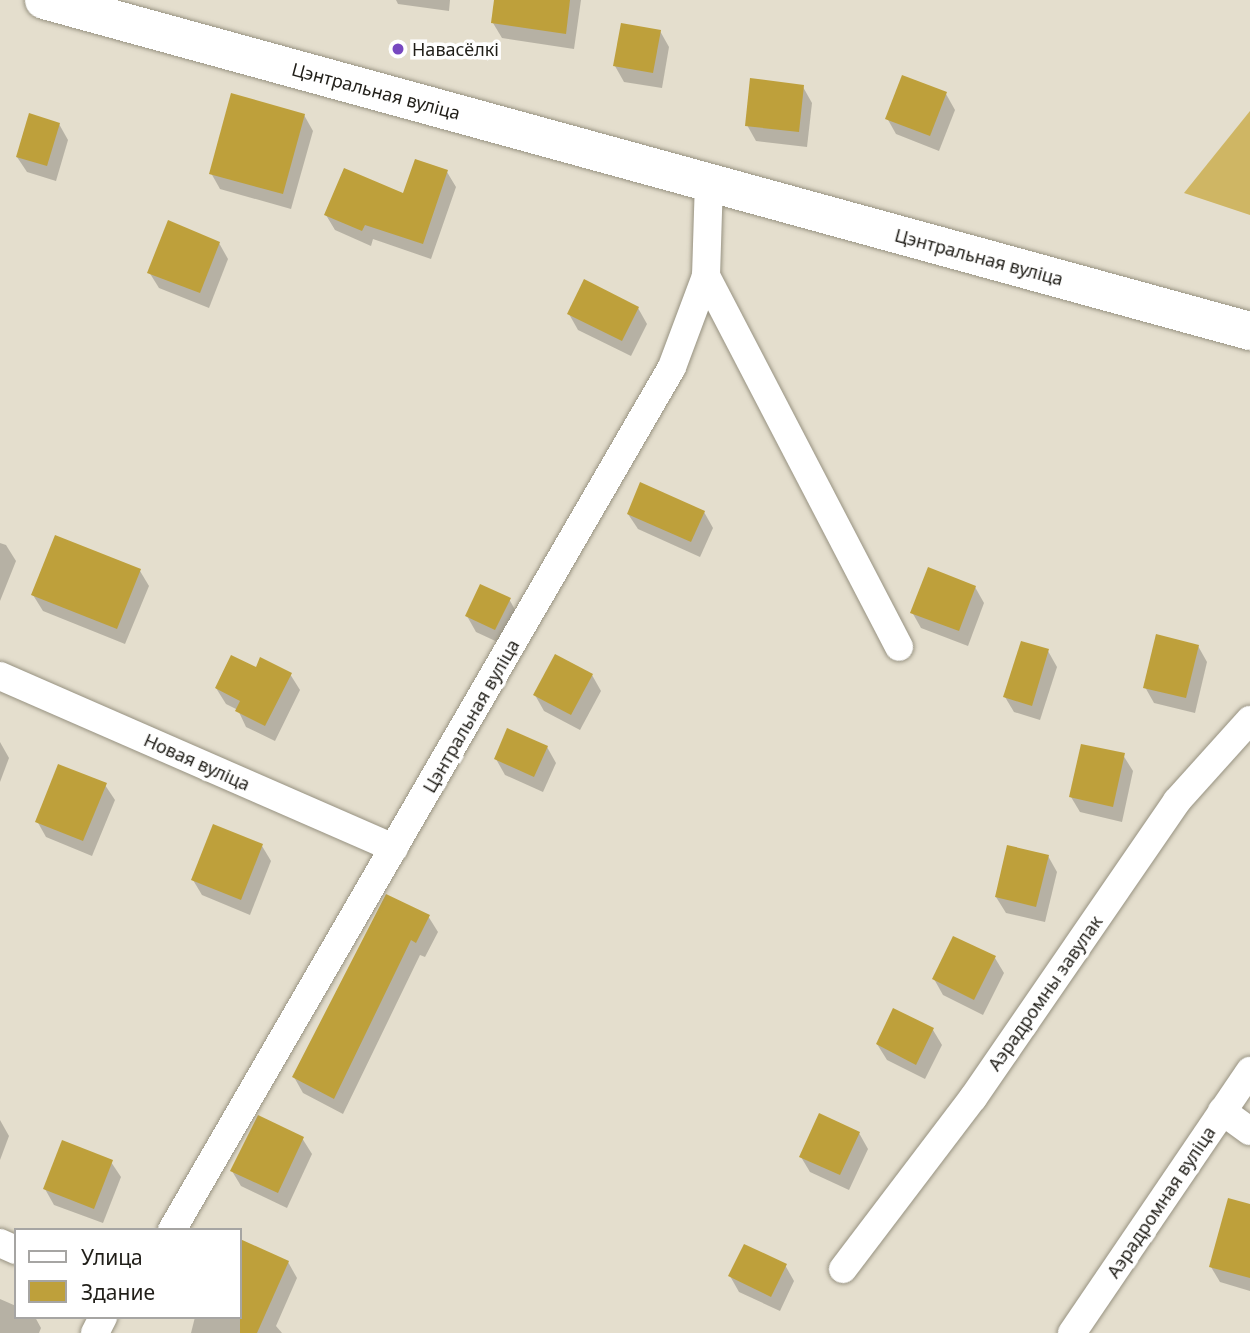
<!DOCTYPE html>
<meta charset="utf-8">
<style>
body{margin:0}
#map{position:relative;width:1250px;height:1333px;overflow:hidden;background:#e4decd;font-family:"Noto Sans",sans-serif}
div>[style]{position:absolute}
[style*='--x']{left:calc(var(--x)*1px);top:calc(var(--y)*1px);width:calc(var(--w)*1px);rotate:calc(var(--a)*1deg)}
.green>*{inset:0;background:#cfb664}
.shadow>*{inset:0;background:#0003}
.building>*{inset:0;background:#bea03b}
.roads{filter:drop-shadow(0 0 2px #979281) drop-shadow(0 0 2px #979281)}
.minor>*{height:28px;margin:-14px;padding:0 14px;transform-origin:14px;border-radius:14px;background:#fff}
.secondary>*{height:38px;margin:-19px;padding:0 19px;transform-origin:19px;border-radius:19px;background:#fff}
.dots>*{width:19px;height:19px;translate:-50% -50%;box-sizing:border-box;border:4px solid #fff;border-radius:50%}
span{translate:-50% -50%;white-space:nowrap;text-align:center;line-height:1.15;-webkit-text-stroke:7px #fff;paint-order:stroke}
.poi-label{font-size:18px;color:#201e18}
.left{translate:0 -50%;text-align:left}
.street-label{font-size:18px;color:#201e18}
.legend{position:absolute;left:14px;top:1228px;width:228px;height:91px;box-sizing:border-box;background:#fff;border:2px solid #a6a5a3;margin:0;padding:9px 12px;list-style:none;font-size:21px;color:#201e18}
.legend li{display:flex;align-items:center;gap:14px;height:35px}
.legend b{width:35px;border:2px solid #a6a5a3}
</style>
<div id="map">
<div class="green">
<i style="clip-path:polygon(1250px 111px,1250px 215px,1184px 193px)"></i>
</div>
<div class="shadow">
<i style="clip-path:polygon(396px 0,450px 0,449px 11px,398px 4px)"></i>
<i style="clip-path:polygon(496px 0,581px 0,574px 49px,502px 38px,493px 23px)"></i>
<i style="clip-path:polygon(660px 31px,669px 47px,662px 88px,624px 82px,615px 66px)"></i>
<i style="clip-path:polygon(803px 87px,812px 103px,807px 147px,756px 141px,747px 125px)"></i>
<i style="clip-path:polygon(946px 94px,955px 110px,939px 151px,896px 134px,887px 118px)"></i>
<i style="clip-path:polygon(304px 115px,313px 131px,291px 209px,220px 189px,211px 173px)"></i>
<i style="clip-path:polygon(59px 124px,68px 140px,56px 181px,27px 172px,17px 157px)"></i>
<i style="clip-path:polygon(447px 172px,456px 187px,431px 259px,373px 239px,371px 246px,335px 230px,326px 215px,404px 196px)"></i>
<i style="clip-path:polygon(219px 243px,228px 259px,209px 308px,159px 288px,149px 272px)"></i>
<i style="clip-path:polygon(638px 308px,647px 324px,631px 356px,578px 330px,569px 314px)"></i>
<i style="clip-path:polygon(704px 512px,713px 528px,700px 557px,638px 529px,628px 514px)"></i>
<i style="clip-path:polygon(0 543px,6px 545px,16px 561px,0 601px)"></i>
<i style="clip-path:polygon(140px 571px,149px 586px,125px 644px,43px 611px,33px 595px)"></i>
<i style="clip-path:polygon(975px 587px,984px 603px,968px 646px,921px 628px,912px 612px)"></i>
<i style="clip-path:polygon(509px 599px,518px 615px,504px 645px,476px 632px,467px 616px)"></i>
<i style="clip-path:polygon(1198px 646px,1207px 662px,1195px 713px,1154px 703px,1145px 687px)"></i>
<i style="clip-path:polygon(1048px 651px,1057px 667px,1040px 720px,1014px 712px,1005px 697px)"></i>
<i style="clip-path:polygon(256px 669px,290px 674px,300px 690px,275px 741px,246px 727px,238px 710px,226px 704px,216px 688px)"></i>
<i style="clip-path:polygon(592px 675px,601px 691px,580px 730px,544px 711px,535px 695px)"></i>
<i style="clip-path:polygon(0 742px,9px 758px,0 782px)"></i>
<i style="clip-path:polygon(547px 747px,556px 763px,543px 792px,505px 775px,496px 759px)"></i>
<i style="clip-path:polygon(1123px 755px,1133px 771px,1122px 822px,1080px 812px,1071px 797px)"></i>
<i style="clip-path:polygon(105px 785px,115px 800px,92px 856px,46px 837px,37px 821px)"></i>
<i style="clip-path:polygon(262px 846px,271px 861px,250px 915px,202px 895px,193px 880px)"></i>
<i style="clip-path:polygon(1048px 856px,1057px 872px,1045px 922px,1006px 913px,996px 897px)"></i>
<i style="clip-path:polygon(428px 916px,438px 932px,425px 957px,420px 955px,343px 1114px,303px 1093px,294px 1077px)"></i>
<i style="clip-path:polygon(995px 958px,1004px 973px,983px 1015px,943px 995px,934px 979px)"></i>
<i style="clip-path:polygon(933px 1030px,942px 1045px,925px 1079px,887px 1060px,877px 1044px)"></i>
<i style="clip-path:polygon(0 1120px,9px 1136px,0 1160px)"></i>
<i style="clip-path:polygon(859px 1133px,868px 1149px,849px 1190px,810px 1172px,801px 1157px)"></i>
<i style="clip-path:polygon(302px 1138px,312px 1154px,287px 1208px,241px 1186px,232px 1171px)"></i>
<i style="clip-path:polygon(111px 1162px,121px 1177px,103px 1223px,54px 1205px,45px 1189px)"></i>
<i style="clip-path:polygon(1250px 1205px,1250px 1291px,1220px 1282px,1211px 1267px)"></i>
<i style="clip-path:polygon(240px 1241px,288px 1262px,297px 1278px,276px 1326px,282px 1333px,191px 1333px,195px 1317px,240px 1317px)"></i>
<i style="clip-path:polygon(785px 1265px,794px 1281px,780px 1311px,739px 1292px,730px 1276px)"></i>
<i style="clip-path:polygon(0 1299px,16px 1306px,16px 1317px,35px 1317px,41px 1328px,39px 1333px,0 1333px)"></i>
</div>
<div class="building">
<i style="clip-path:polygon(494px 0,570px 0,566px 34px,491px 23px)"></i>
<i style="clip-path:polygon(621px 23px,661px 30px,653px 73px,613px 66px)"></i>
<i style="clip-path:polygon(902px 75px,947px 92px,930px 136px,885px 119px)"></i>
<i style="clip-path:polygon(750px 78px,804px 85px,799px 132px,745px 126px)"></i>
<i style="clip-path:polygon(231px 93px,305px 114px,283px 194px,209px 174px)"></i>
<i style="clip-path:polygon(29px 113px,60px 123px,47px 166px,16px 157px)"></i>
<i style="clip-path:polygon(415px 159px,448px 170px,423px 244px,365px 225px,362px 231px,324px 215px,344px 168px,403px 193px)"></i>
<i style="clip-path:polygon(168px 220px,220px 242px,200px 293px,147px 273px)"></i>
<i style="clip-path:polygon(584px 279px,639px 307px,622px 341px,567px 314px)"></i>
<i style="clip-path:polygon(640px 482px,705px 511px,691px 542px,627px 514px)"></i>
<i style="clip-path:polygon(55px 535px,141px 569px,117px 629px,31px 595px)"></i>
<i style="clip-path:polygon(928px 567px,976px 586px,959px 631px,910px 613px)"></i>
<i style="clip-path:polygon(480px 584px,511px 598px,495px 630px,465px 616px)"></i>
<i style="clip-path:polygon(1156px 634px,1199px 645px,1186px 698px,1143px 688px)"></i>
<i style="clip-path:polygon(1021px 641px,1049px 649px,1032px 706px,1003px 697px)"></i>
<i style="clip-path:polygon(555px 654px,593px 674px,571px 715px,533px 695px)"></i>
<i style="clip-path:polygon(231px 655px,256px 667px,260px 657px,292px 673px,265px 726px,235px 711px,240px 701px,215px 688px)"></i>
<i style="clip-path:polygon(507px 728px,548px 746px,534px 777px,494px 759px)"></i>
<i style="clip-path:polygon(1081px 744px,1125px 753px,1113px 807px,1069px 797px)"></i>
<i style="clip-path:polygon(58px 764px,107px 783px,83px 841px,35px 822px)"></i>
<i style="clip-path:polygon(213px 824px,263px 844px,241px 900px,191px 880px)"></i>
<i style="clip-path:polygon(1007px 845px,1049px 855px,1036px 907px,995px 897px)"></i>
<i style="clip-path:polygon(386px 894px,430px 915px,416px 943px,411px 940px,334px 1099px,292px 1077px)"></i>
<i style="clip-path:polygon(953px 936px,996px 956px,974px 1000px,932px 979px)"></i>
<i style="clip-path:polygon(893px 1008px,934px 1028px,916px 1065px,876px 1044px)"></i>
<i style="clip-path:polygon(819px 1113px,860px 1132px,840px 1175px,799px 1157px)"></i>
<i style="clip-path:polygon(258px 1115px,304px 1137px,278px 1193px,230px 1171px)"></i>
<i style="clip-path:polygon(62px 1140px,113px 1160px,94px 1209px,43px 1189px)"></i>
<i style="clip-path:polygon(1228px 1198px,1250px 1204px,1250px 1278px,1209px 1267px)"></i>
<i style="clip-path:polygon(240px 1239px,289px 1261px,257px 1333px,240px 1333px)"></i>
<i style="clip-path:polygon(744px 1244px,787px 1264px,771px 1297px,728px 1276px)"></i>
</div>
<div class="roads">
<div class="minor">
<i style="--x:706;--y:276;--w:418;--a:62.5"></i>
<i style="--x:0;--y:676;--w:430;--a:23.6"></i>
<i style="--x:1222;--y:1111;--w:34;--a:36"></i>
<i style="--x:172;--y:1230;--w:997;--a:-59.91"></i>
<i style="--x:672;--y:367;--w:97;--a:-69.5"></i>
<i style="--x:706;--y:276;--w:94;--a:-88.2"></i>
<i style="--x:0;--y:1243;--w:17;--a:24"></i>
<i style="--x:843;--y:1269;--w:215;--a:-52.8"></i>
<i style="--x:973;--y:1098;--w:360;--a:-55.5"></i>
<i style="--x:1177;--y:801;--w:109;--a:-48"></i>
<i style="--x:95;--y:1333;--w:18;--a:-63"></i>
<i style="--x:1072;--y:1333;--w:317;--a:-55.8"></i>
</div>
<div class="secondary">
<i style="--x:44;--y:0;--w:1251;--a:15.35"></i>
</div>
</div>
<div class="dots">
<i style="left:398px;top:49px;background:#7748c0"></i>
</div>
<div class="poi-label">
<span class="left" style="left:412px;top:49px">Навасёлкі</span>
</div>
<div class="street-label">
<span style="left:376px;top:91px;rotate:15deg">Цэнтральная вуліца</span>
<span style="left:979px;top:257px;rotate:15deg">Цэнтральная вуліца</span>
<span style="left:471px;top:716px;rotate:-60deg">Цэнтральная вуліца</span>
<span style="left:197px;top:762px;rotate:24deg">Новая вуліца</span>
<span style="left:1045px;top:993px;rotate:-55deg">Аэрадромны завулак</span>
<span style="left:1161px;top:1202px;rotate:-56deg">Аэрадромная вуліца</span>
</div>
<ul class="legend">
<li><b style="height:9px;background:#fff"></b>Улица</li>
<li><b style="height:19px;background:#bea03b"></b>Здание</li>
</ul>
</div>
